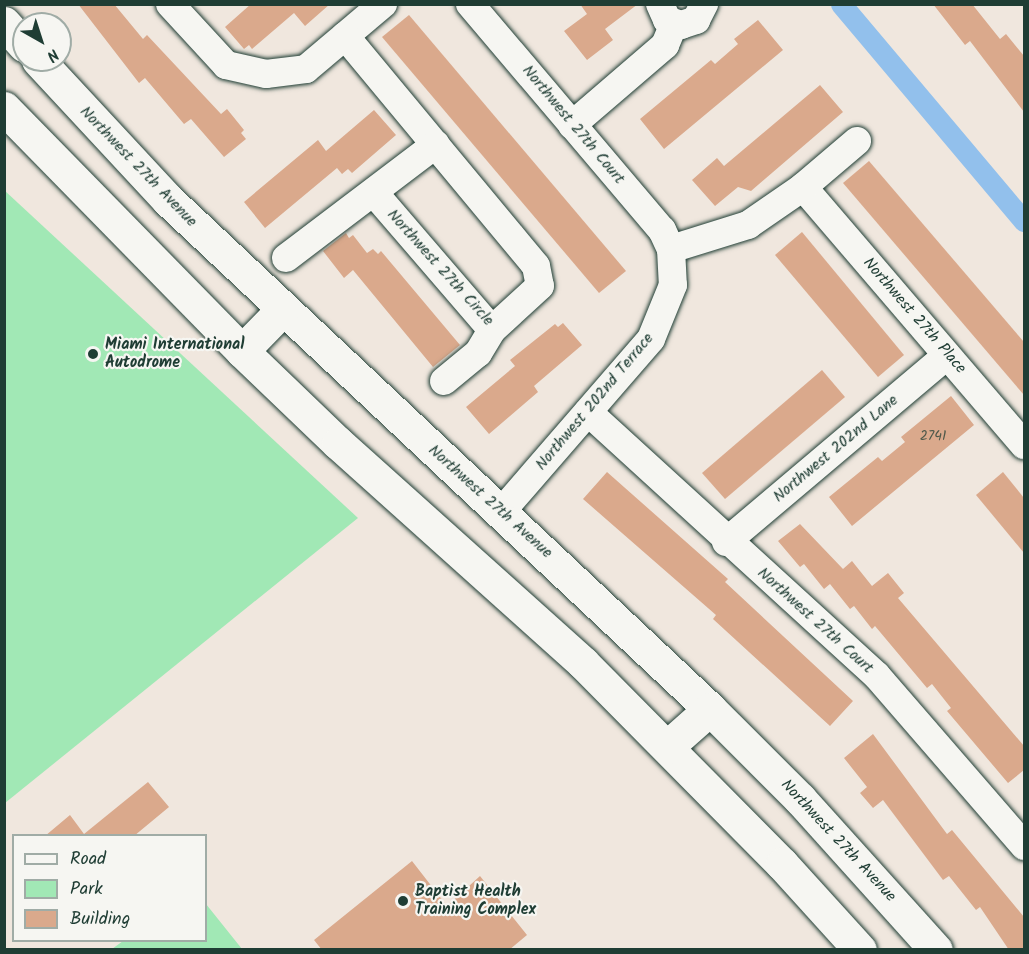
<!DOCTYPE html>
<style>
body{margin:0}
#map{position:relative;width:1029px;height:954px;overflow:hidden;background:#f0e7de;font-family:Kalam,sans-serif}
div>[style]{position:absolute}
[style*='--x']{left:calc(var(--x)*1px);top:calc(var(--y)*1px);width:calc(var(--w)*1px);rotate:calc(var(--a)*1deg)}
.green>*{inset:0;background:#a1e8b5}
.canal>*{height:21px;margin:-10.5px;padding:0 10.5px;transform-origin:10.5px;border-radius:10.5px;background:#92c0ec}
.building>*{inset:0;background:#daa98c}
.roads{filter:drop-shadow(0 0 2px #1f3d34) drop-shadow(0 0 2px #1f3d34)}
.minor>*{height:28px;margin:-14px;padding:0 14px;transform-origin:14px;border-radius:14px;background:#f6f6f2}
.major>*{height:33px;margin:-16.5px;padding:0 16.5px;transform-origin:16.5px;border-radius:16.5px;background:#f6f6f2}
.dots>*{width:16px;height:16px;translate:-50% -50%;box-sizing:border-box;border:3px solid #f6f6f2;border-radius:50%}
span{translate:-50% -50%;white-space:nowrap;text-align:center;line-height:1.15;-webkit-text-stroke:4.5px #f6f6f2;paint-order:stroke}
.number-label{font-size:14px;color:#4e584a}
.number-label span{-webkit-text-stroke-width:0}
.street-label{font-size:16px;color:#1f3d34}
.poi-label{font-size:16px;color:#1f3d34;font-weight:700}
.left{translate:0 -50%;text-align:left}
.frame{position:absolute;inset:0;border:6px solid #1f3d34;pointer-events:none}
.legend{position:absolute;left:12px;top:834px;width:195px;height:108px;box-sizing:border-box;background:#f6f6f2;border:2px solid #a0aca6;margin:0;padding:8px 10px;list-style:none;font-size:18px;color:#1f3d34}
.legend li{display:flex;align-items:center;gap:12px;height:30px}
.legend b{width:30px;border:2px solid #a0aca6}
.north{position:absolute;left:12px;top:12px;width:60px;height:60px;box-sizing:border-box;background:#f6f6f2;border:2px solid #a0aca6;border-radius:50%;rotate:141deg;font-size:16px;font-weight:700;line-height:24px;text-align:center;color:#1f3d34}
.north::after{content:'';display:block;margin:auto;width:21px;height:27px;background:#1f3d34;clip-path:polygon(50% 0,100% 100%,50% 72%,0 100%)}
</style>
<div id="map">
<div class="green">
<i style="clip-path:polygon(4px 190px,358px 518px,5px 803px,4px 802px)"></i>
<i style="clip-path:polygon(206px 904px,242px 949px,112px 949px,123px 941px,206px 940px)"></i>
</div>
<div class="canal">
<i style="--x:841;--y:4;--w:284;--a:49.9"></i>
</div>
<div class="building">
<i style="clip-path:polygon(78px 4px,114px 4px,143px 39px,147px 35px,221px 114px,227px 109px,244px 130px,241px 133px,246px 139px,224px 157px,191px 119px,184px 124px,145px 78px,139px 83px)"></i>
<i style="clip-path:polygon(251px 4px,330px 4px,305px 26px,294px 13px,252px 49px,249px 45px,244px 49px,225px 27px)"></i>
<i style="clip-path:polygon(580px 4px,638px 4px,605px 29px,613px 40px,587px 60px,564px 31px,587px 14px)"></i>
<i style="clip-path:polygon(933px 4px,972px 4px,1000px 39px,1006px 34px,1024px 56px,1024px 112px,970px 41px,965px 45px)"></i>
<i style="clip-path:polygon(409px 15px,626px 271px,599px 293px,382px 37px)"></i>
<i style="clip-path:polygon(758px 20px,783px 50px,664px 149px,640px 119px,711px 60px,715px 64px,738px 44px,734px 39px)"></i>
<i style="clip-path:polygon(820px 85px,843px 112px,751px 191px,738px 187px,715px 206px,692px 180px,717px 158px,724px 166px)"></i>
<i style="clip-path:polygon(374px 110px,396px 135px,352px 173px,348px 169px,342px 174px,337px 168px,265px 228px,244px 202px,318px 140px,326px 151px)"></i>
<i style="clip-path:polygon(869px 161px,1024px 342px,1024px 395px,843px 183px)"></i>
<i style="clip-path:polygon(802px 232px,904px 355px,878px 377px,775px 255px)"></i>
<i style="clip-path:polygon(346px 233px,349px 238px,353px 235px,367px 253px,373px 249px,378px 254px,381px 251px,460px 345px,433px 367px,353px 270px,344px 278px,323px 251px)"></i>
<i style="clip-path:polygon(563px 323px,582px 345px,534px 386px,538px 392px,489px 434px,466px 407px,515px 366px,510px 360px,555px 324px,558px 327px)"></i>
<i style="clip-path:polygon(822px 370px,845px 397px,725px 499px,702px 473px)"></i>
<i style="clip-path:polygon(951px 396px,974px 425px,852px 526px,829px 497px,878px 457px,882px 461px,905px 442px,901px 437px)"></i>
<i style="clip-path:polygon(607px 472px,728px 579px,725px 582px,853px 701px,830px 726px,713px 619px,716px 615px,583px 499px)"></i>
<i style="clip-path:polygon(1003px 472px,1024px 498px,1024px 553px,976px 495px)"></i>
<i style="clip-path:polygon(800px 524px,843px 569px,852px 561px,872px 586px,888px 573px,904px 593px,898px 598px,1024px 746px,1024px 770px,1008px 783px,947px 711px,951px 708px,932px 684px,927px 688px,875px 626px,872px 629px,854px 606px,850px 609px,830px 584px,824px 589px,804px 564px,800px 567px,778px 541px)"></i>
<i style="clip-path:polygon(873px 734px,947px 834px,952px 830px,1024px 917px,1024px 950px,1009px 950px,980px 907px,976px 910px,949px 876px,943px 880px,883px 800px,873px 808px,860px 793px,867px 787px,844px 758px)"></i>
<i style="clip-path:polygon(148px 782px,169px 807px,134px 836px,45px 836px,70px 815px,84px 834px)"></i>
<i style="clip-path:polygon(412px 861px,447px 906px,480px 876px,527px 935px,509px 950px,322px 950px,314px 940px)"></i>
</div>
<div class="roads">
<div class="minor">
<i style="--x:170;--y:4;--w:83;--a:47.4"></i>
<i style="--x:226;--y:65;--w:41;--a:12.7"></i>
<i style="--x:266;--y:74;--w:40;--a:-7.1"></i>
<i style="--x:306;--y:69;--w:101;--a:-40.2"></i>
<i style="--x:470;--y:4;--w:297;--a:49.7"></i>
<i style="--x:662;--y:230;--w:21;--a:65"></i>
<i style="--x:671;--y:249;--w:36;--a:87"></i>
<i style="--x:673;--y:285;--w:58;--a:112.2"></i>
<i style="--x:651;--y:339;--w:229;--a:130.9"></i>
<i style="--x:660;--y:4;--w:17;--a:66"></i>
<i style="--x:667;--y:20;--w:15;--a:20"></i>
<i style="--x:681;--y:25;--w:16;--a:-18"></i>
<i style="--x:696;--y:20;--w:18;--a:-63"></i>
<i style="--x:345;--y:36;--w:299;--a:50.3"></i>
<i style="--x:536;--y:266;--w:20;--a:79"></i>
<i style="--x:540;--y:286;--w:65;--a:137.5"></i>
<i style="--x:492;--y:330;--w:27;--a:121"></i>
<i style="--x:478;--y:353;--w:44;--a:140.5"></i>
<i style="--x:572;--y:125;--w:123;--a:-40.7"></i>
<i style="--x:665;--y:45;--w:23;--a:-67"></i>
<i style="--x:803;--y:187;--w:340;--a:49.4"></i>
<i style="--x:375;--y:194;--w:179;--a:49.3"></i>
<i style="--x:671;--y:249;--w:81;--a:-17.3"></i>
<i style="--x:748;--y:225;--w:67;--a:-34.6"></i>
<i style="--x:803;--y:187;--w:71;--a:-40.4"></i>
<i style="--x:286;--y:258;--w:188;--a:-37.2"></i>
<i style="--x:588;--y:412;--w:391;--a:42.4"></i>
<i style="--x:877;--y:676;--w:225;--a:49.1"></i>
<i style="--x:726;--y:542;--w:289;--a:-40.2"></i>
</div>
<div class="major">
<i style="--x:4;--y:23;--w:30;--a:48"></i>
<i style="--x:38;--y:60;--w:191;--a:47.1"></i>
<i style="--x:168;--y:200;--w:744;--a:43.2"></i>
<i style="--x:710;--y:709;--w:127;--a:45"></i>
<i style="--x:800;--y:799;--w:203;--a:48"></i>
<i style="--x:4;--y:108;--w:340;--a:45.6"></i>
<i style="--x:242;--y:351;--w:133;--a:43.8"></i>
<i style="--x:338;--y:443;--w:329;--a:41.9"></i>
<i style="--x:583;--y:663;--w:283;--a:45.3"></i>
<i style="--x:782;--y:864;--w:116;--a:47.8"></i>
<i style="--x:242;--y:351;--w:57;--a:-45.7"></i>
<i style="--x:667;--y:747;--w:57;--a:-41.5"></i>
</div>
</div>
<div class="dots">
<i style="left:93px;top:354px;background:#1f3d34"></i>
<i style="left:403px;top:901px;background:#1f3d34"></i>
</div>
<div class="number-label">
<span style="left:933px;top:436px">2741</span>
</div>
<div class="street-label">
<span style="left:573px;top:125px;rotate:50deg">Northwest 27th Court</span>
<span style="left:138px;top:167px;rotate:46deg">Northwest 27th Avenue</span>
<span style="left:440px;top:268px;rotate:48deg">Northwest 27th Circle</span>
<span style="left:914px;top:316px;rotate:49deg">Northwest 27th Place</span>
<span style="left:595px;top:402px;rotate:-50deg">Northwest 202nd Terrace</span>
<span style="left:836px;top:449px;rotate:-40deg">Northwest 202nd Lane</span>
<span style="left:490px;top:502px;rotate:42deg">Northwest 27th Avenue</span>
<span style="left:815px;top:621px;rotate:42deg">Northwest 27th Court</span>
<span style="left:838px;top:841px;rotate:47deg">Northwest 27th Avenue</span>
</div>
<div class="poi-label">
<span class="left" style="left:105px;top:354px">Miami International<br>Autodrome</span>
<span class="left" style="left:415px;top:901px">Baptist Health<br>Training Complex</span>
</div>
<div class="frame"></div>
<ul class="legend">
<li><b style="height:8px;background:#f6f6f2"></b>Road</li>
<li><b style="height:16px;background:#a1e8b5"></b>Park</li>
<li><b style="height:16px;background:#daa98c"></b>Building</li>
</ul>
<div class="north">N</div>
</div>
